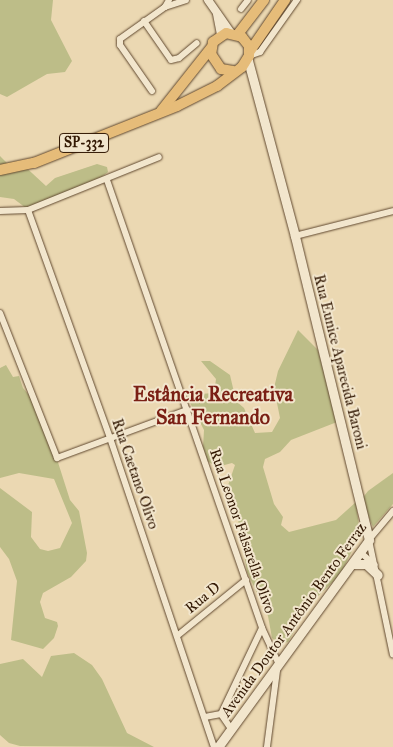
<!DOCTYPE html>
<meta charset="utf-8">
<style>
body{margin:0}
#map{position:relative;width:393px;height:747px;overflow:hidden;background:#ebd8b2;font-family:"IM FELL Great Primer",serif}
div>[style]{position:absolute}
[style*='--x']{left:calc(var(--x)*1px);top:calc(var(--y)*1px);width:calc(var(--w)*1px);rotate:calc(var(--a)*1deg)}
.green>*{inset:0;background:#bdbd88}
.roads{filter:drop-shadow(0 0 1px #60482f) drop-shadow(0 0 1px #60482f)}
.minor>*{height:6px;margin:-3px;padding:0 3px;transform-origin:3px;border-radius:3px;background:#f2e6cd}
.tertiary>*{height:8px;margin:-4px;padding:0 4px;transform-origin:4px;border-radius:4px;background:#f2e6cd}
.secondary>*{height:9px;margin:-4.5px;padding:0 4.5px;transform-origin:4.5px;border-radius:4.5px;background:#f2e6cd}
.primary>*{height:10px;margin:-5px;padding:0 5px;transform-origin:5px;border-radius:5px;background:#e6bc79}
span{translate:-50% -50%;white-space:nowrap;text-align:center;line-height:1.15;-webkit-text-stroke:4px #f2e6cd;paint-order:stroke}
.shield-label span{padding:1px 4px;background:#f2e6cd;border:1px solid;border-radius:4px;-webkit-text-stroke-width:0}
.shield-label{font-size:14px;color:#321803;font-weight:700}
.street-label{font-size:15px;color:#321803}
.district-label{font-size:20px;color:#7a1f14;font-weight:700}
</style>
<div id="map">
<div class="green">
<i style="clip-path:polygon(0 0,53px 0,51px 20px,72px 61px,65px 72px,47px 74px,7px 97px,0 94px)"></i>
<i style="clip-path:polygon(0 156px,7px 163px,19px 161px,46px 186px,55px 178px,97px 164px,107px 167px,108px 172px,87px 188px,67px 198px,26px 208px,14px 199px,0 197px)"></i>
<i style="clip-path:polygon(298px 330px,318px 350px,337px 422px,291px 440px,280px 452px,265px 459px,263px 467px,274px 504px,283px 517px,281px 525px,289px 532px,336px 520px,356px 502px,360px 535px,340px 575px,310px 604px,288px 642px,279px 644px,272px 638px,268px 616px,247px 572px,238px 519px,224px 497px,235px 465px,232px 463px,217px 467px,207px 461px,203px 447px,204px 430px,186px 395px,214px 393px,216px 379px,201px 361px,210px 361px,230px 375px,236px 401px,244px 408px,255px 433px,272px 432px,280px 418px,274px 388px,278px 371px)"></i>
<i style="clip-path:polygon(6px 365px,13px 377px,19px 376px,23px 388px,41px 409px,70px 500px,79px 511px,87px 553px,86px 561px,71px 577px,43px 593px,40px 602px,45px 618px,57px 622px,58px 626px,54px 638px,43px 649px,11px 640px,17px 581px,9px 559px,0 547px,0 488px,32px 512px,31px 537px,40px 549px,48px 551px,60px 548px,72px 523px,54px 479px,19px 473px,0 478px,0 368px)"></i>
<i style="clip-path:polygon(393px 473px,393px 504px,373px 527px,361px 500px,368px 491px)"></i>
<i style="clip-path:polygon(74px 653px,92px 665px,102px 679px,127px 733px,154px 747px,20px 746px,9px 743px,0 735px,0 664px,23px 659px,42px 677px,51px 656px)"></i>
</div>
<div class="roads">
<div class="minor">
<i style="--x:169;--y:0;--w:8;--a:120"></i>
<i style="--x:165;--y:7;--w:22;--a:-18"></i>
<i style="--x:241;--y:9;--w:11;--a:-52"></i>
<i style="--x:144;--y:21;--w:47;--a:55.3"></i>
<i style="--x:171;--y:60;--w:8;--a:-14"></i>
<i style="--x:179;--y:58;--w:23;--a:-40"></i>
<i style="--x:249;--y:56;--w:12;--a:-20"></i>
<i style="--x:260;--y:52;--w:64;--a:-54.6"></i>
<i style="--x:152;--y:91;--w:56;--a:-124.8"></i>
<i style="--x:120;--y:45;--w:6;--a:-90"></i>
<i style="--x:120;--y:39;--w:55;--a:-35.4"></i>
<i style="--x:107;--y:180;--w:474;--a:70.9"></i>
<i style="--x:262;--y:628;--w:38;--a:65"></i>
<i style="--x:278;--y:663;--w:85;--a:97.5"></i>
<i style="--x:28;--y:210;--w:242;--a:70.2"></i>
<i style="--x:110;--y:438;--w:326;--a:71.4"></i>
<i style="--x:0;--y:211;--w:28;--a:-2"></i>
<i style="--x:28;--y:210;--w:141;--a:-22"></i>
<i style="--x:295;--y:236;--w:101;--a:-14.3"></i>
<i style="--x:0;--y:313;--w:156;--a:68.5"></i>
<i style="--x:57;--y:458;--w:139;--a:-20.3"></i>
<i style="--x:393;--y:511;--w:38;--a:130"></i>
<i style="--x:369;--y:540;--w:117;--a:78.2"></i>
<i style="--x:361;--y:553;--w:18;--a:41"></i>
<i style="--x:177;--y:636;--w:89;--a:-39.1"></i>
<i style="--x:221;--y:714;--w:95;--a:-64.5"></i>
<i style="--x:205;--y:717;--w:16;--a:-11"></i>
<i style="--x:221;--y:714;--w:18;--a:56"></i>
</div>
<div class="tertiary">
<i style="--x:208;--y:0;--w:40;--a:55.1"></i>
<i style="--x:217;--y:14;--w:21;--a:79"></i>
</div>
<div class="secondary">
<i style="--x:353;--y:564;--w:13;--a:0"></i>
<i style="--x:366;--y:564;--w:16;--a:43"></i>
<i style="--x:218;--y:747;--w:256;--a:-53.9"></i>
<i style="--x:369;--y:540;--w:313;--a:-103.7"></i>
<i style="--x:295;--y:236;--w:182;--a:-105"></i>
</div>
<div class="primary">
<i style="--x:238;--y:34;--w:43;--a:-52.6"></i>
<i style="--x:250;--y:51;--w:62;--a:-55.5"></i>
<i style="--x:161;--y:111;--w:80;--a:-51.6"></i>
<i style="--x:0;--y:170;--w:35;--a:-12"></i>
<i style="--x:34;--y:163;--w:154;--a:-21.7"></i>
<i style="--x:177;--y:106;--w:45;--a:-26.6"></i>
<i style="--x:217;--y:86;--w:31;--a:-37"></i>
<i style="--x:242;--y:67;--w:13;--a:-58"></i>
<i style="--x:249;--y:56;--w:10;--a:-90"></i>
<i style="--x:249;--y:46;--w:11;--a:-128"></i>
<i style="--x:242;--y:37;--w:16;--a:-166"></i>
<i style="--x:226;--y:33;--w:16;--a:145"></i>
<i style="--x:213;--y:42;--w:12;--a:99"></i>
<i style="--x:211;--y:54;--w:18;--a:56"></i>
<i style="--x:221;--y:69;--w:12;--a:9"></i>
</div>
</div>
<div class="shield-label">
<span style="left:84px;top:143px">SP-332</span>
</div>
<div class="street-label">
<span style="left:340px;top:362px;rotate:76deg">Rua Eunice Aparecida Baroni</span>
<span style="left:135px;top:474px;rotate:71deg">Rua Caetano Olivo</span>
<span style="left:242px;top:531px;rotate:71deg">Rua Leonor Falsarella Olivo</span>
<span style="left:203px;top:598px;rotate:-39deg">Rua D</span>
<span style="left:294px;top:620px;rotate:-54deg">Avenida Doutor Antônio Bento Ferraz</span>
</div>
<div class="district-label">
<span style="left:213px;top:406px">Estância Recreativa<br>San Fernando</span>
</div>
</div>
